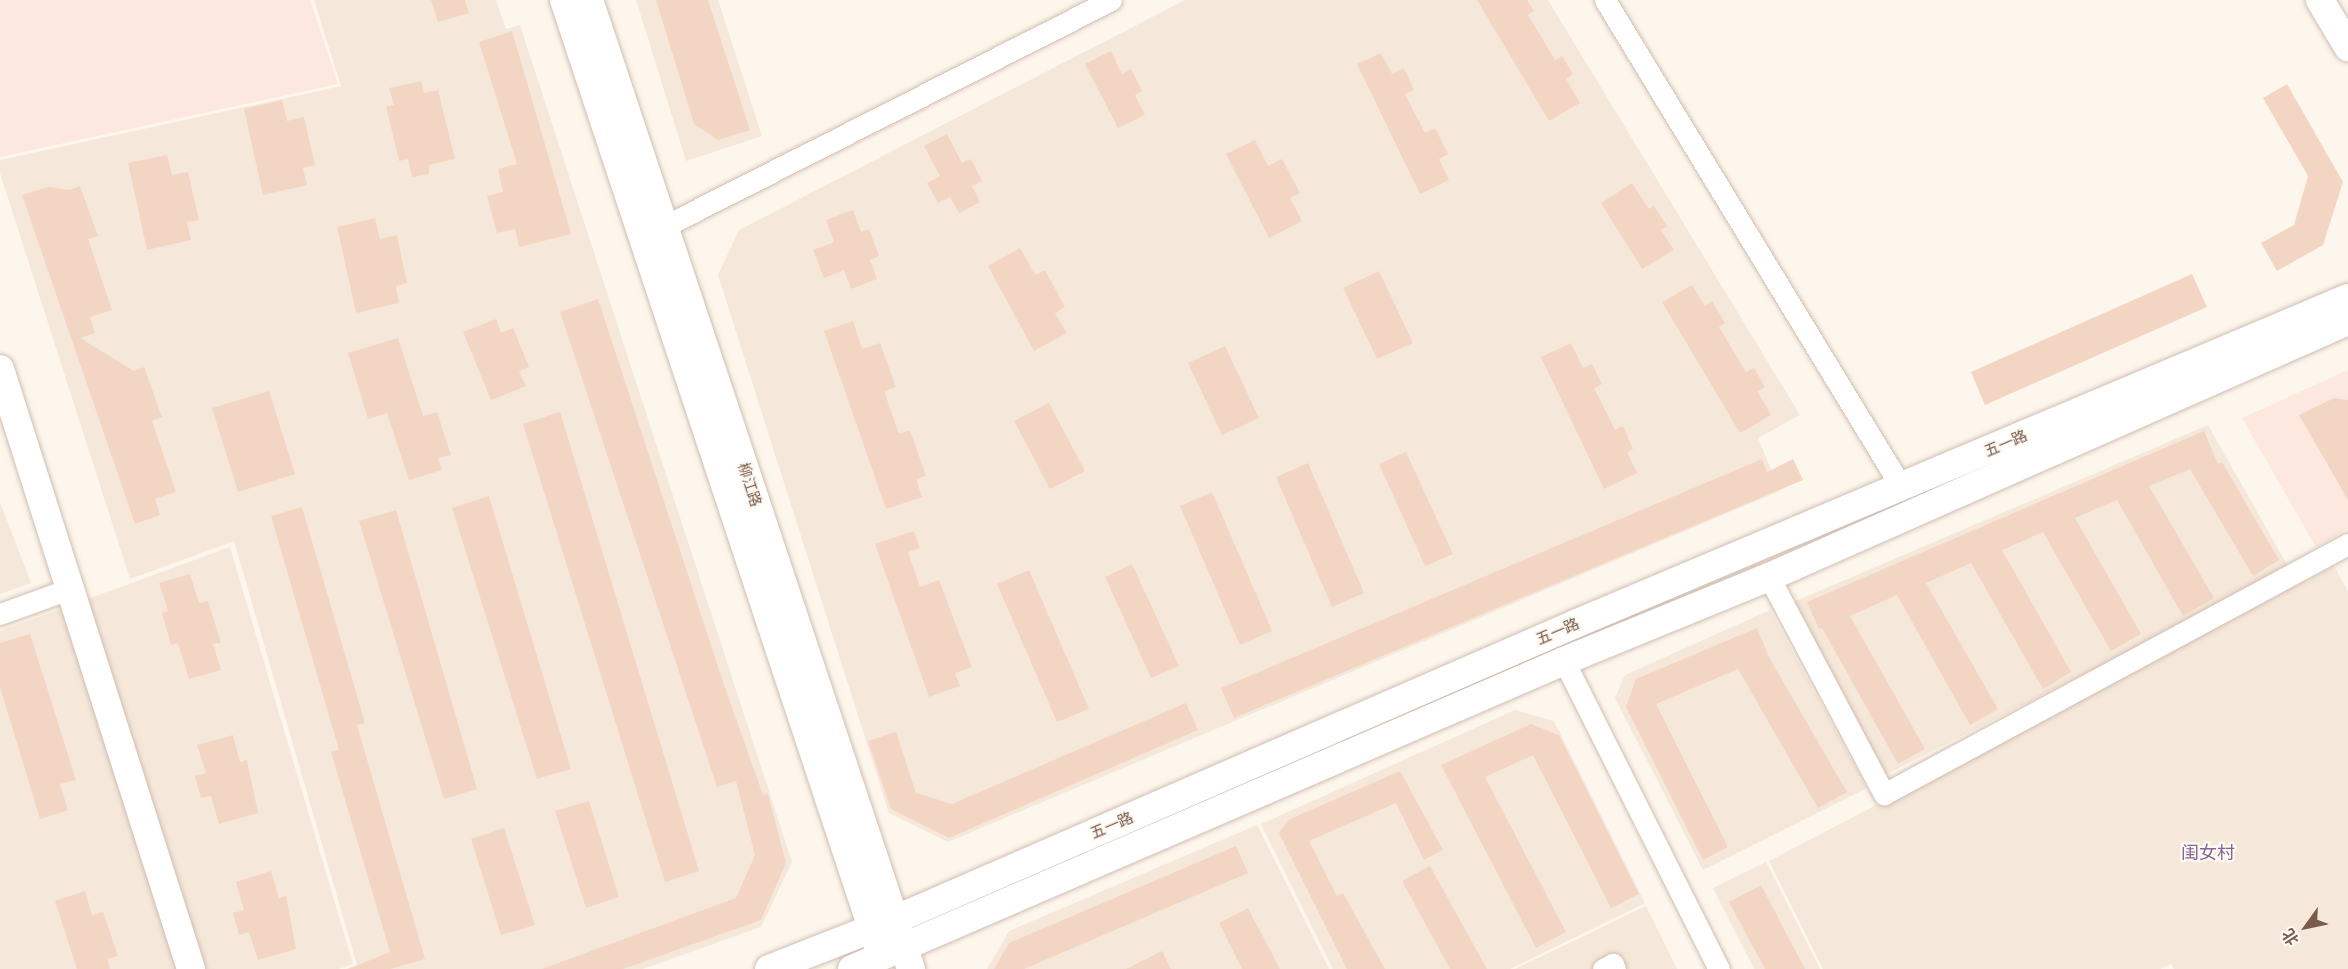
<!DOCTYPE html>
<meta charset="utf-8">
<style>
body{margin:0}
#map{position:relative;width:2348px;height:969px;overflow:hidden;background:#fdf6ec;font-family:Raleway,"Noto Sans SC",sans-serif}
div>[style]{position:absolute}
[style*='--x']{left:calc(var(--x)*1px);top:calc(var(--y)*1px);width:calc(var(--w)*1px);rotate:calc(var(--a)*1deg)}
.residential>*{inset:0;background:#f5e8da}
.commercial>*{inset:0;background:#fde8e0}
.building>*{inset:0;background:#f3d5c3}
.roads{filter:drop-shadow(0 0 2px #d1beb0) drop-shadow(0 0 2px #d1beb0)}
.street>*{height:21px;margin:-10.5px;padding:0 10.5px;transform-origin:10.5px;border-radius:10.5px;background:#fff}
.secondary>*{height:28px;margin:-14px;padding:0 14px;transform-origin:14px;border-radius:14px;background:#fff}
span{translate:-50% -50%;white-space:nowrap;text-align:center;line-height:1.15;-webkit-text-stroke:4.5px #fffaf3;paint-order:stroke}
.street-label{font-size:15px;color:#7a5c4d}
.quarter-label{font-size:18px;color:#846695}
.north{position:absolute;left:2276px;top:897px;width:60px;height:60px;-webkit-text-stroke:4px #fffaf3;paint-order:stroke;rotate:237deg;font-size:16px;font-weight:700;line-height:24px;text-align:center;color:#7a5c4d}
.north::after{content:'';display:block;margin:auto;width:21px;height:27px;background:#7a5c4d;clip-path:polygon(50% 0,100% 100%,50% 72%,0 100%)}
</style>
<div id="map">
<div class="residential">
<i style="clip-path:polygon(314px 0,496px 0,506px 29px,520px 25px,792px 862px,761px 927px,643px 969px,346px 969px,357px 965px,234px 541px,130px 579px,0 173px,0 160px,341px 86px)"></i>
<i style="clip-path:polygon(636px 0,718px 0,762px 136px,686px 161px)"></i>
<i style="clip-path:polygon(1185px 0,1548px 0,1800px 415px,1758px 438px,1780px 491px,948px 842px,889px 813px,718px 275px,739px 230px)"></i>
<i style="clip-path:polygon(2208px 425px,2290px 570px,1883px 776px,1791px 603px)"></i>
<i style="clip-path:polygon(0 502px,31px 583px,0 594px)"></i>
<i style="clip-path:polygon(230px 547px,353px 964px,338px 969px,0 969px,0 631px)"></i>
<i style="clip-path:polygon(2334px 566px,2348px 591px,2348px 969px,2174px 969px,2171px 964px,2160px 969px,1823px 969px,1769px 861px)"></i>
<i style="clip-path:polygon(1770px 610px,1867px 788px,1703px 870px,1615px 698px,1625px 675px)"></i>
<i style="clip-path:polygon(1515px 710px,1554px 721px,1645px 903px,1510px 969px,1333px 969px,1261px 824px)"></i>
<i style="clip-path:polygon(1257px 825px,1329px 969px,987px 969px,1009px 931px)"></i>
<i style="clip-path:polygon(1766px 862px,1820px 969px,1754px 969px,1713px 888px)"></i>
<i style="clip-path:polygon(1646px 906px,1677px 969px,1515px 969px)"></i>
</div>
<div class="commercial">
<i style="clip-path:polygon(0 0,310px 0,338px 84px,0 157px)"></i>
<i style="clip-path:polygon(2348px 370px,2348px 529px,2316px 547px,2242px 418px)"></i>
</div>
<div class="building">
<i style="clip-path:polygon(431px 0,465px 0,469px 13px,438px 22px)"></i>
<i style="clip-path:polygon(656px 0,708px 0,750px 130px,718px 140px,694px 124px)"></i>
<i style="clip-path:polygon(1477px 0,1527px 0,1534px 11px,1528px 15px,1555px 60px,1562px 56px,1573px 74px,1566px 79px,1580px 103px,1549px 121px)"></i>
<i style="clip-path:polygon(512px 31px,571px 234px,519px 247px,515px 229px,497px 233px,487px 196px,503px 192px,498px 169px,517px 164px,479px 42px)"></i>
<i style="clip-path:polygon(1111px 51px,1122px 74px,1131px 69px,1142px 91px,1135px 95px,1145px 115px,1118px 128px,1085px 64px)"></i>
<i style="clip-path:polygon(1381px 53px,1392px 74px,1404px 68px,1414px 90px,1405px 94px,1425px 133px,1435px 128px,1448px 154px,1439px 159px,1449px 180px,1420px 194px,1357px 64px)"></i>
<i style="clip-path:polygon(421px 81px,424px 93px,438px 90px,455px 159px,429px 165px,429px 174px,412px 177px,408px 159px,399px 161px,386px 106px,394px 105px,389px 88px)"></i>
<i style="clip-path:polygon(2287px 84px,2343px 182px,2323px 245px,2277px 271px,2261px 243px,2294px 225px,2308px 176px,2263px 98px)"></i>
<i style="clip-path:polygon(282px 100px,287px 121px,304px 117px,315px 165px,303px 168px,307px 185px,263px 195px,244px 109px)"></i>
<i style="clip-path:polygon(947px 134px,962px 163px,971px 159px,982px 181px,972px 186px,980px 202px,959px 213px,950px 197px,938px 203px,927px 183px,940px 176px,924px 146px)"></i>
<i style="clip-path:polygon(1255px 140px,1268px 166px,1282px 159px,1300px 193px,1290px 198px,1302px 221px,1269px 238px,1226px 154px)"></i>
<i style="clip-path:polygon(167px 155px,172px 175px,188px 172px,199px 220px,187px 222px,191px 240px,147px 250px,128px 163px)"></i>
<i style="clip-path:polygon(1632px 183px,1649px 209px,1654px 206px,1667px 226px,1661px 230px,1674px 250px,1642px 269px,1601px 203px)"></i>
<i style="clip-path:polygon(80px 186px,98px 236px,88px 239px,112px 310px,90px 317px,95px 333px,80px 338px,134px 371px,144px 367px,162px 417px,152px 421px,176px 492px,155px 499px,160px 515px,135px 524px,22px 195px,48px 187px,70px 190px)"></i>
<i style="clip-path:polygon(853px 210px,861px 232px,869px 229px,879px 256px,870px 260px,877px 279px,851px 289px,844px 270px,824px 278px,813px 250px,834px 242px,826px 220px)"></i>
<i style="clip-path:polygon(375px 218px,380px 239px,397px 235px,407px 283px,396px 286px,399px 303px,356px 313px,337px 227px)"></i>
<i style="clip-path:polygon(1020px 248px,1035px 275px,1045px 270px,1065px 307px,1055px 313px,1067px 333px,1034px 351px,988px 266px)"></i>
<i style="clip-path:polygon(1379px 271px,1413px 343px,1377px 359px,1343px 288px)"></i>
<i style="clip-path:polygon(2192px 274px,2207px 307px,1985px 405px,1971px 372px)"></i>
<i style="clip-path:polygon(1692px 285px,1705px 306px,1712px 301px,1725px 323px,1719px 327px,1746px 372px,1754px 368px,1765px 387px,1757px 391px,1771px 415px,1740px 433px,1662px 302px)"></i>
<i style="clip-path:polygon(598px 299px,723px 682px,763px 795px,768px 794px,786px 863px,761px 920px,623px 969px,542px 969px,736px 898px,755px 855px,736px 781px,717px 787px,560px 312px)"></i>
<i style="clip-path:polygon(496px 319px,501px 333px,513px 328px,529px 367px,519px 371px,526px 386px,491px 400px,463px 332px)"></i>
<i style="clip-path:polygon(853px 321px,862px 349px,880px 343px,896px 387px,884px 391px,899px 434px,910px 430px,926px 476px,916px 479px,922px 497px,886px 509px,824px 331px)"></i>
<i style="clip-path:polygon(398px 338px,423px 416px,437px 412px,451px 455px,438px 458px,442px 470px,409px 480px,387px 413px,368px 419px,348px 353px)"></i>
<i style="clip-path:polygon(1571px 343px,1583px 368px,1592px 364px,1602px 384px,1594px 388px,1615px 430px,1623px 426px,1633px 449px,1627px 452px,1637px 473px,1604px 489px,1541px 357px)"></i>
<i style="clip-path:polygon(1225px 346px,1259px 418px,1222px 435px,1188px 363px)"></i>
<i style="clip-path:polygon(269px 391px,295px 474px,238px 492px,212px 408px)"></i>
<i style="clip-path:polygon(2334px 398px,2348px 400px,2348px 500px,2299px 415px)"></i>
<i style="clip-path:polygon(1049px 403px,1085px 471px,1050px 489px,1014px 421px)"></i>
<i style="clip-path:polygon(560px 412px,699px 871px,665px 882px,523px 424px)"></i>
<i style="clip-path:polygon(2204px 431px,2218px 464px,2222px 462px,2279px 560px,2253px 576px,2190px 469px,2149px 486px,2214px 598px,2183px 616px,2117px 500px,2075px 518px,2141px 634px,2111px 651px,2043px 532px,2002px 550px,2071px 672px,2043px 689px,1971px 563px,1926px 583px,1998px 709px,1970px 725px,1897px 595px,1850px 616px,1925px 749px,1898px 764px,1822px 628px,1819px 629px,1807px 602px)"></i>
<i style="clip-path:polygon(1406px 452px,1453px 554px,1425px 566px,1379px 464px)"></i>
<i style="clip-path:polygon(1762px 459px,1767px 472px,1793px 459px,1803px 480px,1234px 718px,1221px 688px)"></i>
<i style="clip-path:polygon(1308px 463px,1364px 593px,1332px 607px,1276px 477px)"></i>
<i style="clip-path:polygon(1212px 492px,1272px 631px,1240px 645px,1180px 506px)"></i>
<i style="clip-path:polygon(489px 496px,571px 769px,537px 779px,452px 508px)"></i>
<i style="clip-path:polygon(302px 507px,365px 723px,357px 725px,425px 959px,390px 969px,348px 969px,390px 952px,331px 752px,339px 750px,271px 516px)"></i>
<i style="clip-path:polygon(396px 510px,477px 789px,444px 799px,359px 521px)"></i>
<i style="clip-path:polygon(914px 531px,920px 548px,908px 552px,920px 587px,939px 580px,972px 667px,955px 673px,960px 686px,929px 697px,875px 544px)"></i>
<i style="clip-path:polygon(1132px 564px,1179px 666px,1151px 678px,1105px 577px)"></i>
<i style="clip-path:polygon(1029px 570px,1089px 709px,1057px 722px,997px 584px)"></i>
<i style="clip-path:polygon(190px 574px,199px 603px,208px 601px,221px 643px,213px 644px,221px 670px,189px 679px,178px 643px,171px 645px,162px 613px,168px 611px,159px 583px)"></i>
<i style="clip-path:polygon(1757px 628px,1770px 659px,1847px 792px,1818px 808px,1738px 669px,1656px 704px,1728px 847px,1703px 860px,1626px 707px,1636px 679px)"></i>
<i style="clip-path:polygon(30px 634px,76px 780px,60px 784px,68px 810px,40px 819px,0 687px,0 643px)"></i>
<i style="clip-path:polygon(1186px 703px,1198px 730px,949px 838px,891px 809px,868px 741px,896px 732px,916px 793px,952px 804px)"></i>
<i style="clip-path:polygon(1531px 724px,1559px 735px,1639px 894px,1611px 908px,1533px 755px,1485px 777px,1566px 932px,1536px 948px,1441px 765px)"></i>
<i style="clip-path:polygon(233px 735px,240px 762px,247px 760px,258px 813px,219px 824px,211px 796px,201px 798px,195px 776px,206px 773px,197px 745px)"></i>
<i style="clip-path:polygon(1400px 771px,1443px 850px,1424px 860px,1396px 803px,1309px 841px,1337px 896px,1343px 893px,1385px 969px,1347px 969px,1279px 833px,1288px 820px)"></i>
<i style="clip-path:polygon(589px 801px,619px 897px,586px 908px,555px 811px)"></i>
<i style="clip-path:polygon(504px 828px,535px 925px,501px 935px,471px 839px)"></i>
<i style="clip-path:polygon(1236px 846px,1248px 873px,1024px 969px,994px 969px,1009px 943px)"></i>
<i style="clip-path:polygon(1430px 866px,1487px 969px,1450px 969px,1402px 881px)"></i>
<i style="clip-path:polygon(271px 871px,279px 898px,286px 896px,296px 949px,258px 960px,249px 932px,239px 935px,233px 913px,244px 910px,236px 882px)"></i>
<i style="clip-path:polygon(1761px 885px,1805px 969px,1765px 969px,1729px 902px)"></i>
<i style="clip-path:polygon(85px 891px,92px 915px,103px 912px,118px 956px,107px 959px,110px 969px,77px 969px,55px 901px)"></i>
<i style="clip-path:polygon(1248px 908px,1280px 969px,1242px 969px,1219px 923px)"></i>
<i style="clip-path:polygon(1162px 951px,1171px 969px,1126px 969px)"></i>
</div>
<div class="roads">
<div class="street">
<i style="--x:1605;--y:0;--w:571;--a:58.68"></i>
<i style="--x:663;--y:227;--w:502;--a:-26.87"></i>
<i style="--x:1769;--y:577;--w:246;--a:62.1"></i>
<i style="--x:1884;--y:794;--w:527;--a:-28.32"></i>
<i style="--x:0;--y:614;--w:73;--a:-19.9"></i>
<i style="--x:1564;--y:661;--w:345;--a:63.3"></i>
<i style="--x:1603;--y:969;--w:11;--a:-27"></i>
<i style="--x:1613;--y:964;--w:5;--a:68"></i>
</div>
<div class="secondary">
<i style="--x:564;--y:0;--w:997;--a:71.64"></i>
<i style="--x:589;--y:0;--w:1021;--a:71.62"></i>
<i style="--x:2320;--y:0;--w:55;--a:59.2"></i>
<i style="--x:0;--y:369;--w:630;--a:72.34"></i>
<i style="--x:769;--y:969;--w:134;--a:-21.4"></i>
<i style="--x:894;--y:920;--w:743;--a:-23.49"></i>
<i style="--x:1575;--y:624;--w:839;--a:-22.87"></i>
<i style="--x:852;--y:969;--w:776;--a:-23.39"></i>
<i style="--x:1564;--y:661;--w:222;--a:-22.3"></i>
<i style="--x:1769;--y:577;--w:633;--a:-23.85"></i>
</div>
</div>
<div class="street-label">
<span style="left:2006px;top:444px;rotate:-23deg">五一路</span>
<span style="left:749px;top:485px;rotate:72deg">柳江路</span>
<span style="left:1558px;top:632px;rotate:-23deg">五一路</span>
<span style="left:1112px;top:826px;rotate:-23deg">五一路</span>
</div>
<div class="quarter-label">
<span style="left:2208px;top:853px">闺女村</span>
</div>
<div class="north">北</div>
</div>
